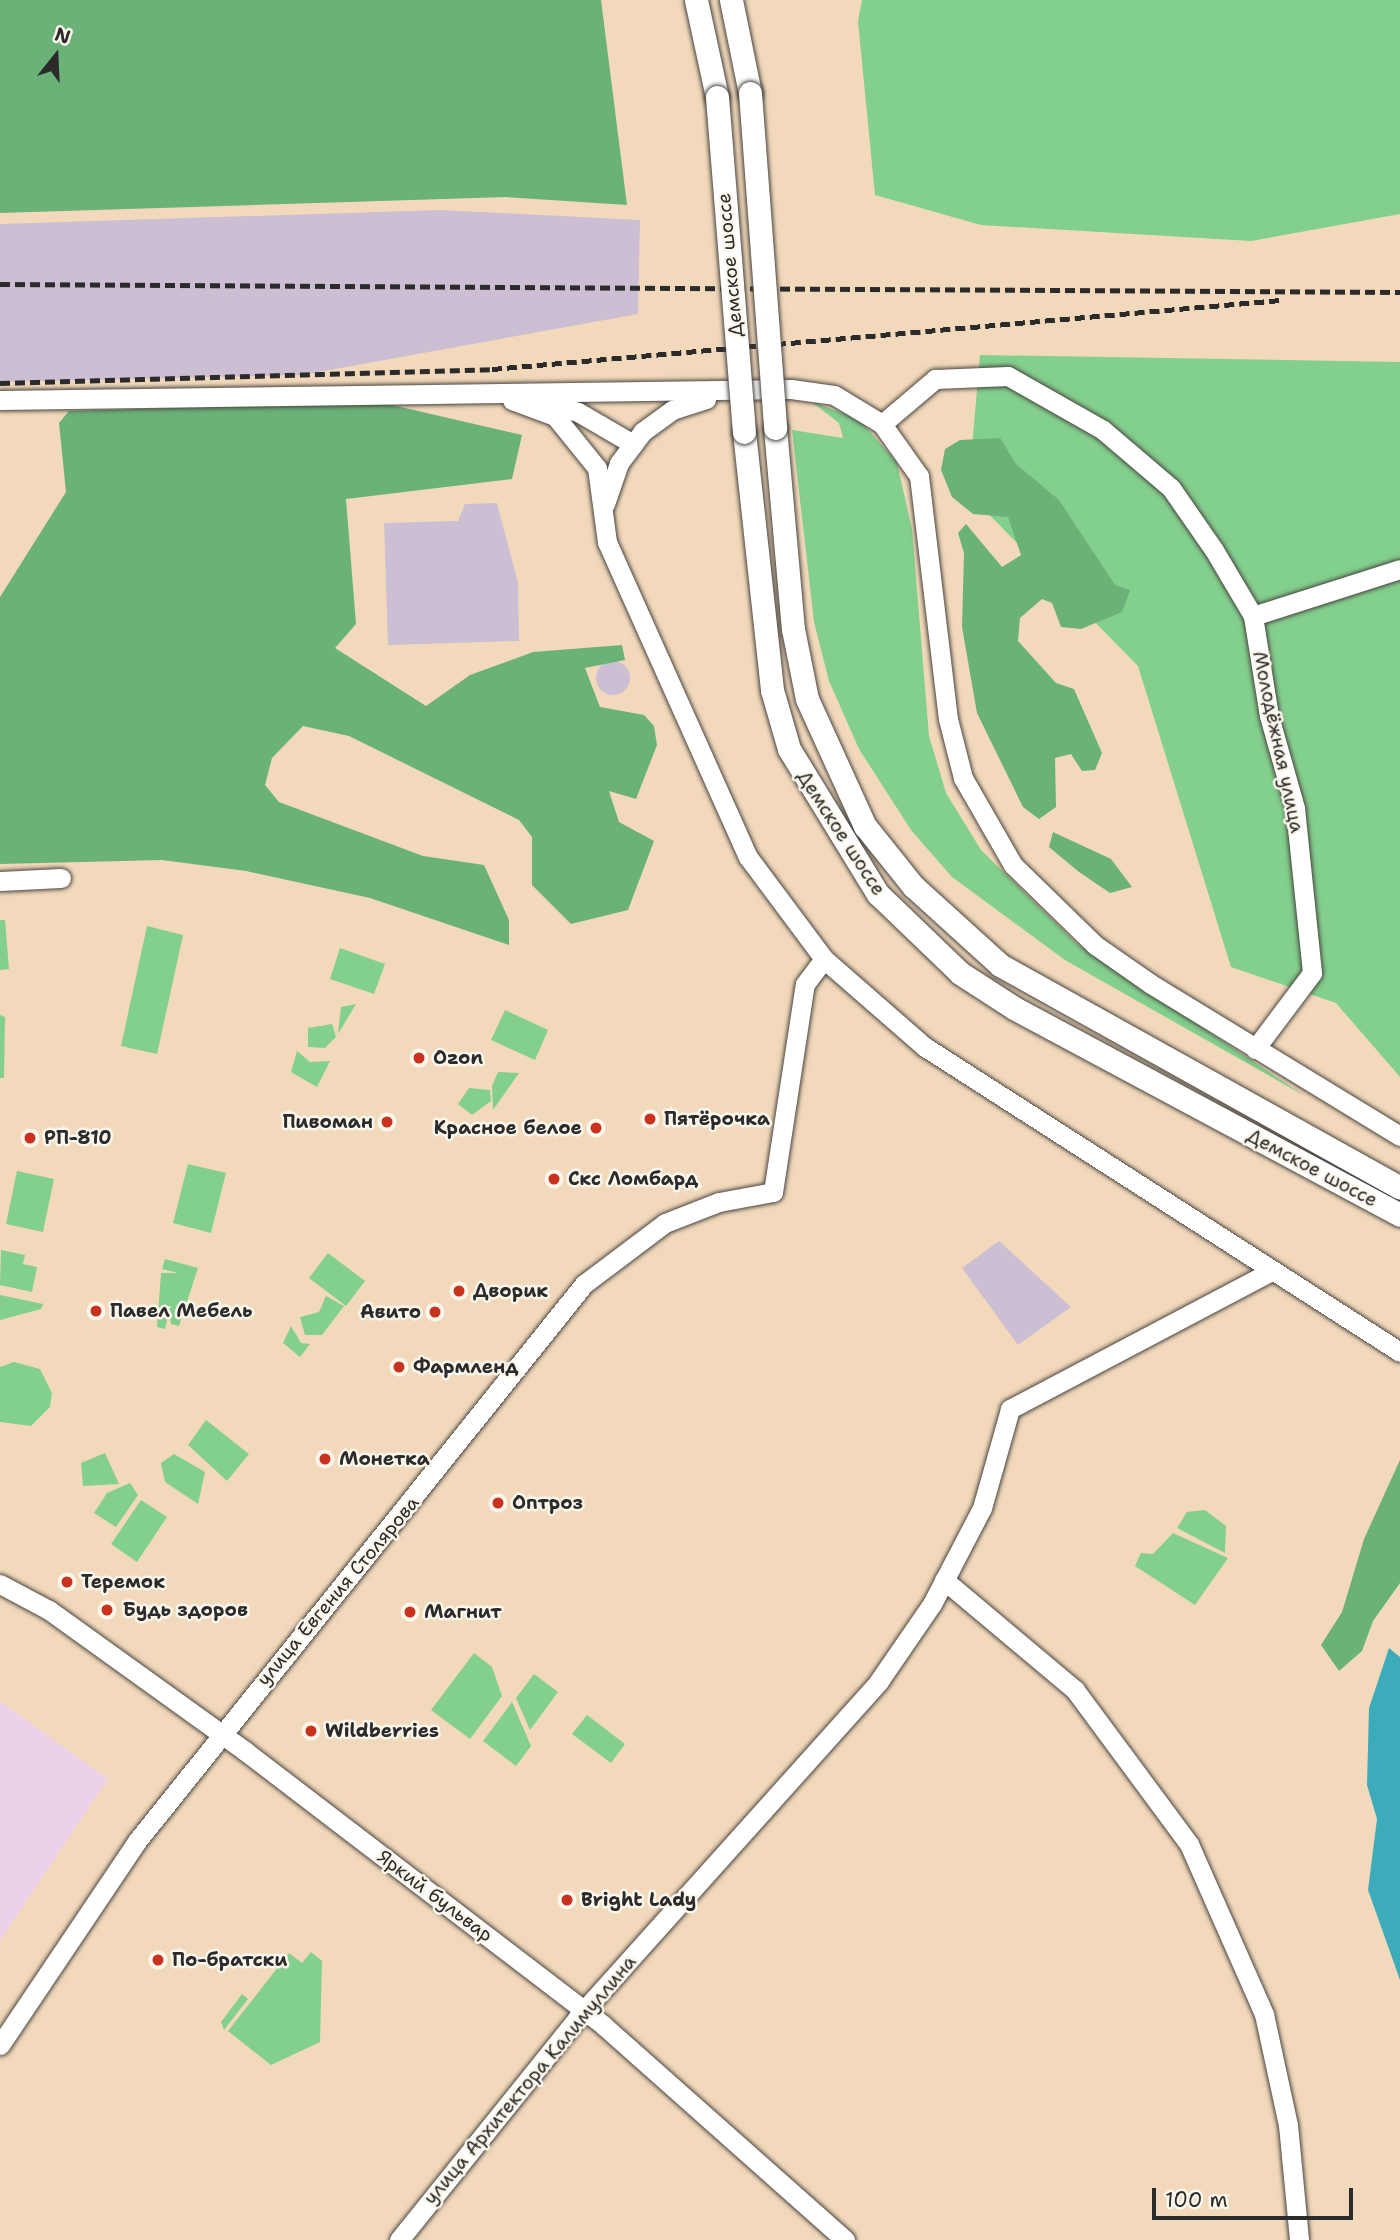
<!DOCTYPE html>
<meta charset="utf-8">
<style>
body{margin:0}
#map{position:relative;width:1400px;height:2240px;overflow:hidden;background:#f3d9bb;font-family:"Shantell Sans",sans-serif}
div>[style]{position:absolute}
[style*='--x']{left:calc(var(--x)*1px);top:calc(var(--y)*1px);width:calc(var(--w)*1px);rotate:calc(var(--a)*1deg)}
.built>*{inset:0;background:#edd1e9}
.industrial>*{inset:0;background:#ccbfd4}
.round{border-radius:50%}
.green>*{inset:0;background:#83cf8d}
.forest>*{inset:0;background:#6ab278}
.water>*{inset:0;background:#3dacba}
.roads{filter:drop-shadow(0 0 2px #494541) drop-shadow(0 0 2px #494541)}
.minor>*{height:19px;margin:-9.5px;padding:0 9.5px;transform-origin:9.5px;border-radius:9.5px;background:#fff}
.major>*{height:23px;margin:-11.5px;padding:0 11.5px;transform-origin:11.5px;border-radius:11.5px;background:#fff}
.rail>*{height:4.5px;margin-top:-2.25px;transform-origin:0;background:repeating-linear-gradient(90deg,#2b2b2b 0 10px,transparent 0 15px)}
.bridges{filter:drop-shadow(0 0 2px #494541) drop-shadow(0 0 2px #494541)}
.major-bridge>*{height:23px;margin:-11.5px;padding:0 11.5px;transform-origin:11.5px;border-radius:11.5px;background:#fff}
.dots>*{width:19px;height:19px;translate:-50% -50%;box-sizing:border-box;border:4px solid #fbf7ec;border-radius:50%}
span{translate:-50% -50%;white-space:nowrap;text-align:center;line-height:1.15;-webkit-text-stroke:5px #fbf7ec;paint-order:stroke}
.street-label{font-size:19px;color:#2b2b2b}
.poi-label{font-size:19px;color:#2b2b2b;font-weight:700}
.left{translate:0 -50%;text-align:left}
.right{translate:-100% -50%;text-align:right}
.north{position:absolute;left:21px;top:21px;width:70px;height:70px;-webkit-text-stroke:5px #fbf7ec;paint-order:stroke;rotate:18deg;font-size:19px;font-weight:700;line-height:28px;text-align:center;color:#2b2b2b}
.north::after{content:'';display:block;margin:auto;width:24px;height:32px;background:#2b2b2b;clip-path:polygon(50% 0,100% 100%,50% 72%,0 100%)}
.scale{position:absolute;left:1152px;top:2188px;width:201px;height:32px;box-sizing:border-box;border:4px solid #2b2b2b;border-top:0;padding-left:9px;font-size:21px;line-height:24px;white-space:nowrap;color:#2b2b2b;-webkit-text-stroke:5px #fbf7ec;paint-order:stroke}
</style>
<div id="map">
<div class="built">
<i style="clip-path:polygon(0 1701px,108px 1779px,0 1941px)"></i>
</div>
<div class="industrial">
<i style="clip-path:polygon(441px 210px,640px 220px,638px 314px,302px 375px,0 382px,0 224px)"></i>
<i style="clip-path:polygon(497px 503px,518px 583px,519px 641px,388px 645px,384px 523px,458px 521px,465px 504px)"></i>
<i class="round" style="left:596px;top:661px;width:34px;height:34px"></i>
<i style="clip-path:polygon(999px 1241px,1071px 1307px,1018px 1345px,962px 1268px)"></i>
</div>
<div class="green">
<i style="clip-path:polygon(862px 0,1400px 0,1400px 214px,1251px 241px,981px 225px,875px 195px,858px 21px)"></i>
<i style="clip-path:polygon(980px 355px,1400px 362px,1400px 1077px,1336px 1003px,1231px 967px,1138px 666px,968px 493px)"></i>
<i style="clip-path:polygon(812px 402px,859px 419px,897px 463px,912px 529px,929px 736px,946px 793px,981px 850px,1077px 944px,1305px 1096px,1065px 960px,952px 877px,911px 830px,859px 749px,829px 681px,814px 622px,792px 430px,843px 438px,839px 423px)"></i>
<i style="clip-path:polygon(0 920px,5px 920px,9px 969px,0 970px)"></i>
<i style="clip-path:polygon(147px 926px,183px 935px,157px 1054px,121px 1046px)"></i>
<i style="clip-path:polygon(340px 948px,385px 964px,374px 994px,330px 979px)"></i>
<i style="clip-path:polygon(356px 1004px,338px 1034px,341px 1007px)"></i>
<i style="clip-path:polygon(505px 1010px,548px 1030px,535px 1060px,491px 1040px)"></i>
<i style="clip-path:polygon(0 1015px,5px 1017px,4px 1078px,0 1078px)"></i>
<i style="clip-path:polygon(332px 1024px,336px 1037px,325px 1048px,308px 1047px,308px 1028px)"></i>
<i style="clip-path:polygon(297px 1051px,310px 1062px,330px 1061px,317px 1087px,291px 1072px)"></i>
<i style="clip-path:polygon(498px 1072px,519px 1073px,493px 1110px,492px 1086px)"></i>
<i style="clip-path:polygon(469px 1088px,490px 1090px,491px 1101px,472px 1115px,458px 1104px)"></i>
<i style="clip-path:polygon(188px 1164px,226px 1173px,211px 1233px,173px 1223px)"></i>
<i style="clip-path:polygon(17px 1171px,54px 1179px,43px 1232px,6px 1224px)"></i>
<i style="clip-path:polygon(1px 1250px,25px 1255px,23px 1264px,37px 1267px,32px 1292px,0 1285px)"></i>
<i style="clip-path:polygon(328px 1253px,365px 1281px,346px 1306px,309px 1278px)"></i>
<i style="clip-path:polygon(165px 1259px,198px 1268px,179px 1326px,171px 1324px,169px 1312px,165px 1329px,157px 1327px,161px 1273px,178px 1273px,162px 1269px)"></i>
<i style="clip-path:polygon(0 1295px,43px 1304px,41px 1309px,0 1320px)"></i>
<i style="clip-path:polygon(326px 1296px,344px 1306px,322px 1335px,305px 1335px,300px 1317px,319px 1312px)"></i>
<i style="clip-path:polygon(291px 1326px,301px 1343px,310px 1344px,300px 1357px,283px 1343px)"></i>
<i style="clip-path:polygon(14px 1362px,40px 1369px,52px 1393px,50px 1407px,31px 1426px,0 1422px,0 1367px)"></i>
<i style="clip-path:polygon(206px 1420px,249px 1454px,227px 1481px,188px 1445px)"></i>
<i style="clip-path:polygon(105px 1453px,119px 1484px,83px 1486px,81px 1463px)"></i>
<i style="clip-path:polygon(174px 1454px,205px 1472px,198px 1504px,165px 1482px,161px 1463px)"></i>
<i style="clip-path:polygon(130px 1483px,138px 1495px,116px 1527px,94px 1513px,107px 1493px)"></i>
<i style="clip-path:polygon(141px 1500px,167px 1517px,137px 1562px,111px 1544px)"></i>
<i style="clip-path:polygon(1205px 1510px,1226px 1526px,1225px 1553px,1177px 1528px,1187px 1512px)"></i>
<i style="clip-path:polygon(1173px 1533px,1228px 1558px,1195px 1605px,1135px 1566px,1141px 1553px,1153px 1554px)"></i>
<i style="clip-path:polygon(474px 1653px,492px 1667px,502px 1696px,470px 1739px,431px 1710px)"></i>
<i style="clip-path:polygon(534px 1674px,558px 1692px,530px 1730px,516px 1698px)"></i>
<i style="clip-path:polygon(512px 1702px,531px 1746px,516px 1766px,483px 1741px)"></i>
<i style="clip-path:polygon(587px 1715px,625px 1744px,611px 1763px,572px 1734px)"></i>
<i style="clip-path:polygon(311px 1952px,322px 1961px,320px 2042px,271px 2065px,228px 2031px,289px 1953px,302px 1963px)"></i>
<i style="clip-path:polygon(242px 1994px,248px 1999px,224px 2030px,221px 2022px)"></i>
</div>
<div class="forest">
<i style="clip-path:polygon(0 0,601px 0,627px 205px,506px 197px,0 213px)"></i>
<i style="clip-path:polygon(379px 402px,522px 435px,512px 479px,346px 499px,356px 624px,335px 648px,426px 706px,470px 675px,533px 652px,622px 645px,625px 660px,585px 668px,600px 707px,644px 715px,654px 726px,657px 745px,636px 799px,609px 791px,619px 822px,654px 841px,628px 910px,571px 924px,532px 885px,532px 837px,519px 820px,349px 736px,303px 726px,272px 758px,265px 785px,279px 802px,423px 856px,484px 865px,509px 920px,509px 945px,370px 898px,246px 871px,162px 860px,0 864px,0 597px,66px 492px,59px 423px,69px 411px)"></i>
<i style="clip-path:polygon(1000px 438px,1016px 464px,1059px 500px,1115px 585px,1130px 590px,1122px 612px,1081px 629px,1061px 627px,1052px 603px,1042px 599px,1020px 618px,1018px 641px,1056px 683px,1074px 689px,1102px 753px,1095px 770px,1082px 771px,1071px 754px,1055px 758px,1056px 807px,1039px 819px,1023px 807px,977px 713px,962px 627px,964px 553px,958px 533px,966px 524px,1002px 567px,1021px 555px,1008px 517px,973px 514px,952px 497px,941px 470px,945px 449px,960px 440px)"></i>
<i style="clip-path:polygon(1053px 832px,1111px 859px,1132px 887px,1110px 893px,1079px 872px,1049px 847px)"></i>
<i style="clip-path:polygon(1400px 1460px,1400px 1583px,1373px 1621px,1362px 1651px,1339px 1671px,1321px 1645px,1342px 1612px,1364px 1539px)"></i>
</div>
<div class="water">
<i style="clip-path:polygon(1389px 1648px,1400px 1657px,1400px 1980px,1368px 1890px,1377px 1819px,1367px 1785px,1369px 1708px)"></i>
</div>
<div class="roads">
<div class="minor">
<i style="--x:0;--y:400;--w:791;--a:-0.8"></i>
<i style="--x:791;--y:389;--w:43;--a:7.9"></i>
<i style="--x:834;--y:395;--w:56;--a:31.1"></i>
<i style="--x:882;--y:424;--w:64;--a:54.6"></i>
<i style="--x:919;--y:476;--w:245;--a:83.2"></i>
<i style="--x:948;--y:719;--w:61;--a:75.7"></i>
<i style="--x:963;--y:778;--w:100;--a:60.1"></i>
<i style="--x:1013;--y:865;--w:115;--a:44.3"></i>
<i style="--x:1095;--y:945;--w:68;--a:34.9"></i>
<i style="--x:1151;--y:984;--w:292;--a:31.4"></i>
<i style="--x:512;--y:400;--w:46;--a:20.4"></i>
<i style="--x:555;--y:416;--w:67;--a:51.1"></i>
<i style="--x:597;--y:468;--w:75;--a:82.3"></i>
<i style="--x:607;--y:542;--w:345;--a:65.9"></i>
<i style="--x:748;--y:857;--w:127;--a:53.3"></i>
<i style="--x:824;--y:959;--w:134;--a:41.1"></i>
<i style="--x:925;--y:1047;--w:564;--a:32.7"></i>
<i style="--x:543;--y:402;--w:36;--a:16"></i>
<i style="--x:578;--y:412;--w:64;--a:30.2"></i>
<i style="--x:882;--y:424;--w:70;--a:-40.3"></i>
<i style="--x:935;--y:379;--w:73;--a:-2.4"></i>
<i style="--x:1008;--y:376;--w:109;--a:29.6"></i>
<i style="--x:1103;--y:430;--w:89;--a:40.5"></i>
<i style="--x:1171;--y:488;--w:75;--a:55.3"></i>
<i style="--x:1214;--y:550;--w:77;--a:59.4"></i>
<i style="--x:1253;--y:616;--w:101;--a:80.9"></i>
<i style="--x:1269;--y:716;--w:96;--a:74.2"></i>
<i style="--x:1295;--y:808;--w:166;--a:84.1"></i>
<i style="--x:1312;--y:973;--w:95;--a:126.9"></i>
<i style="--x:605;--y:504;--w:43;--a:-71.1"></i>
<i style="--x:619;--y:463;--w:39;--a:-53"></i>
<i style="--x:642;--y:432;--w:37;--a:-36"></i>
<i style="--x:672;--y:410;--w:36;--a:-18"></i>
<i style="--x:1253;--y:616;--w:154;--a:-17.7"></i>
<i style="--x:0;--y:881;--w:61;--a:-2.8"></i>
<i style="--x:944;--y:1580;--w:171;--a:40"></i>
<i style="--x:1075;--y:1690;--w:192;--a:53.5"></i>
<i style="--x:1189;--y:1844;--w:186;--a:66.2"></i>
<i style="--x:1264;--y:2014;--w:114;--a:77.8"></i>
<i style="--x:1288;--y:2125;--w:116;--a:84.5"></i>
<i style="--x:0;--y:1584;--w:55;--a:28"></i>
<i style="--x:49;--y:1610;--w:241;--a:35.7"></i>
<i style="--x:245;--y:1751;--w:451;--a:37.4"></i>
<i style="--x:603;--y:2025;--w:324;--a:41.6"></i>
<i style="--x:0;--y:2045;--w:246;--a:-56.1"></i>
<i style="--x:137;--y:1841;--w:714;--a:-51.25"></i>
<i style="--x:584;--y:1284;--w:101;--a:-37"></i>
<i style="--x:665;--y:1223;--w:58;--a:-21.3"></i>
<i style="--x:719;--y:1202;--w:55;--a:-10.5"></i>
<i style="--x:773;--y:1192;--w:210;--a:-81.3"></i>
<i style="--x:805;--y:984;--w:31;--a:-53"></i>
<i style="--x:399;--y:2240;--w:286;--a:-51.2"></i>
<i style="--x:578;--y:2017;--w:451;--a:-48.1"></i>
<i style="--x:879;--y:1681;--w:93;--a:-55.5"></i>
<i style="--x:932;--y:1604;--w:108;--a:-62.5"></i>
<i style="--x:982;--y:1508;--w:103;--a:-74.2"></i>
<i style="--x:1010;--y:1409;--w:294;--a:-27.8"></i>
</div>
<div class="major">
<i style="--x:696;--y:0;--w:99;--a:77.8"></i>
<i style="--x:731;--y:0;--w:95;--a:78.5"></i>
<i style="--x:775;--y:428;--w:202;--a:84.9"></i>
<i style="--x:793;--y:629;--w:71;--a:78.7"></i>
<i style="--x:807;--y:699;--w:140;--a:65.5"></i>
<i style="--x:865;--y:826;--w:77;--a:51.3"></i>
<i style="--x:913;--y:886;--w:118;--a:42.2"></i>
<i style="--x:1000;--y:965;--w:458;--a:29.1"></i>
<i style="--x:744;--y:432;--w:260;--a:83.8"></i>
<i style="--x:772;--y:690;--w:61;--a:73.9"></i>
<i style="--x:789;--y:749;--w:170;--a:58.5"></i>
<i style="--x:878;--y:894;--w:114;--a:43.9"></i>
<i style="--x:960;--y:973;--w:64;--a:32.9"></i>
<i style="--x:1014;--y:1008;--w:438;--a:28.2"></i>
</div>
</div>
<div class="rail">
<i style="--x:0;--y:284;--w:1400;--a:0.33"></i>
<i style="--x:0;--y:383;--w:492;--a:-1.6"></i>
<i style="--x:492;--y:369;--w:792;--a:-5"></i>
</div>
<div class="bridges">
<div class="major-bridge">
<i style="--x:750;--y:93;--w:336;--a:85.7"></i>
<i style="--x:717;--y:97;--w:336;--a:85.4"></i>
</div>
</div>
<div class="dots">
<i style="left:419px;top:1058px;background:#c8321e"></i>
<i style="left:650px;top:1119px;background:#c8321e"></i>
<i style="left:387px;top:1122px;background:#c8321e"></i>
<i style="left:596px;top:1128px;background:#c8321e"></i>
<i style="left:30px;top:1138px;background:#c8321e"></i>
<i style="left:554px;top:1179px;background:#c8321e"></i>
<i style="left:459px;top:1291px;background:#c8321e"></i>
<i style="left:96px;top:1311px;background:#c8321e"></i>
<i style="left:435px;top:1312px;background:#c8321e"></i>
<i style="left:399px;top:1367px;background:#c8321e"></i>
<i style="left:325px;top:1459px;background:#c8321e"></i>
<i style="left:498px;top:1503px;background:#c8321e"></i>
<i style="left:67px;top:1582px;background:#c8321e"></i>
<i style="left:107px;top:1610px;background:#c8321e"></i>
<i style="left:410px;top:1612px;background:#c8321e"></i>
<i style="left:311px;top:1731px;background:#c8321e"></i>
<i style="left:567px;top:1900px;background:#c8321e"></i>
<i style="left:158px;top:1960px;background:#c8321e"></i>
</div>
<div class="street-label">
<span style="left:730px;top:265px;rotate:-95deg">Демское шоссе</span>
<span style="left:1278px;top:742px;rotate:78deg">Молодёжная улица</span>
<span style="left:841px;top:833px;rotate:57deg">Демское шоссе</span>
<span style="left:1312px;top:1168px;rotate:28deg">Демское шоссе</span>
<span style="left:338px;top:1591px;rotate:-50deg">улица Евгения Столярова</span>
<span style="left:435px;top:1896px;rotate:37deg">Яркий бульвар</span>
<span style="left:530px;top:2080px;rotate:-50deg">улица Архитектора Калимуллина</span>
</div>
<div class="poi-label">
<span class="left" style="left:433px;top:1058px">Ozon</span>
<span class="left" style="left:664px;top:1119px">Пятёрочка</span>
<span class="right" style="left:373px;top:1122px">Пивоман</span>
<span class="right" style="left:582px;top:1128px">Красное белое</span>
<span class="left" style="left:44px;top:1138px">РП-810</span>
<span class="left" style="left:568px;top:1179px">Скс Ломбард</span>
<span class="left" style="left:473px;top:1291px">Дворик</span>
<span class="left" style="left:110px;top:1311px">Павел Мебель</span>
<span class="right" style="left:421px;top:1312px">Авито</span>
<span class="left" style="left:413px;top:1367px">Фармленд</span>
<span class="left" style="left:339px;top:1459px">Монетка</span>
<span class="left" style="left:512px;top:1503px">Оптроз</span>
<span class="left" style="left:81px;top:1582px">Теремок</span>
<span class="left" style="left:123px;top:1610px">Будь здоров</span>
<span class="left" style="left:424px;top:1612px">Магнит</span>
<span class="left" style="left:325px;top:1731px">Wildberries</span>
<span class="left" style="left:581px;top:1900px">Bright Lady</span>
<span class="left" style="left:172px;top:1960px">По-братски</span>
</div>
<div class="north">N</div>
<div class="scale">100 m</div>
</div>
